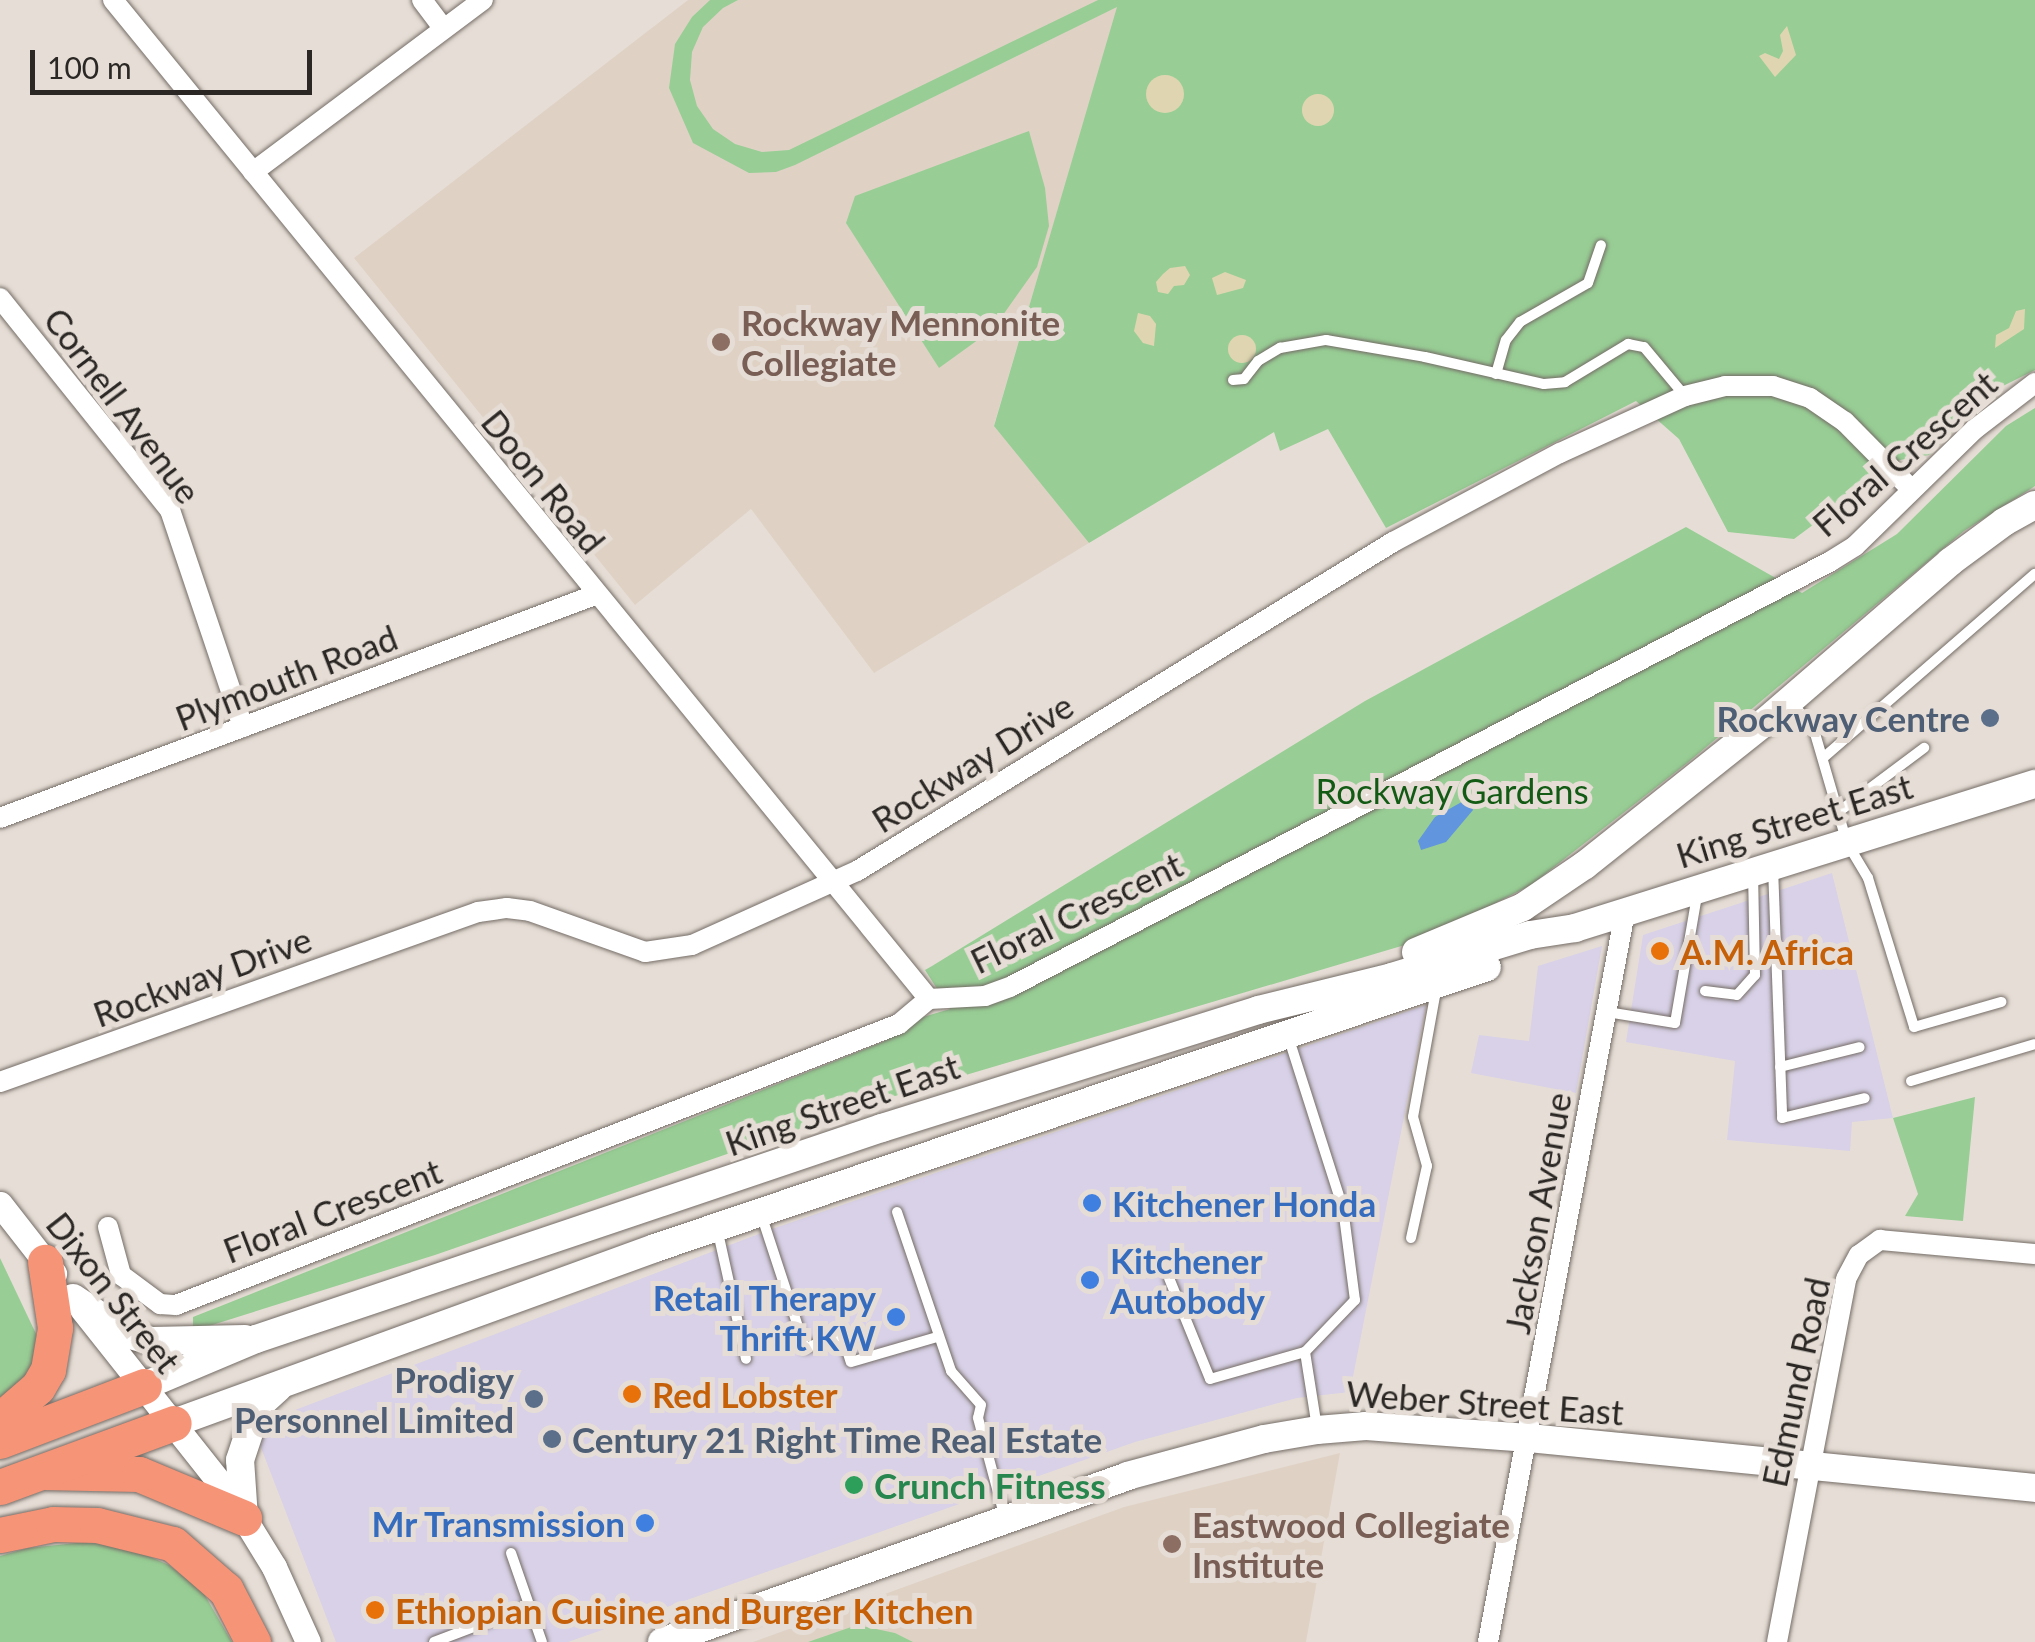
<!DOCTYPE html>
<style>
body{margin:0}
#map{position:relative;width:2035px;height:1642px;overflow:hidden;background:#e6ded6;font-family:Lato,sans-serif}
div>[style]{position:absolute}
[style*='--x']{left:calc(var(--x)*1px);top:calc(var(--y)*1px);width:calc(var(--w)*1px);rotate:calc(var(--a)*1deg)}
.commercial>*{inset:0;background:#d8d1e7}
.built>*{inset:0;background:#dfd2c5}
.green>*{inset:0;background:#98ce95}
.sand>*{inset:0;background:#dfd6b1}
.round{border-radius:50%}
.water>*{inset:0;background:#6195de}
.roads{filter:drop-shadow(0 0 2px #746c66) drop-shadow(0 0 2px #746c66)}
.service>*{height:10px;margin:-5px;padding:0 5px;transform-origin:5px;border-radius:5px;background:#fff}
.minor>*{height:20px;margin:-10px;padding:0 10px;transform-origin:10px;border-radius:10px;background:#fff}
.tertiary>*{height:25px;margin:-12.5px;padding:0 12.5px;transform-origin:12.5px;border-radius:12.5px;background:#fff}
.secondary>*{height:28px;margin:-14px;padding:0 14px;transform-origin:14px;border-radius:14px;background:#fff}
.motorway>*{height:35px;margin:-17.5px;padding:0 17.5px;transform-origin:17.5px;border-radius:17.5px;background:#f69478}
.dots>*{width:28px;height:28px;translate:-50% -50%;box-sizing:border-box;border:5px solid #e6ded6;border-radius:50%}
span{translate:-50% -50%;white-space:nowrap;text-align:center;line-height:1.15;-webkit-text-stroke:10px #e6ded6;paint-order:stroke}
.education-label{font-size:35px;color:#785e54;font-weight:700}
.left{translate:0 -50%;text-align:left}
.street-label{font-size:35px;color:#2a2724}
.service-label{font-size:35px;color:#4e5e75;font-weight:700}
.right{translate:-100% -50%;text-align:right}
.park-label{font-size:35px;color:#135b15}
.food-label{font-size:35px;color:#c56008;font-weight:700}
.shop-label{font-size:35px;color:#366cbe;font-weight:700}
.leisure-label{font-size:35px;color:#27864d;font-weight:700}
.scale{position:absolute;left:30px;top:50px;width:282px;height:45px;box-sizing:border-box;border:5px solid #2a2724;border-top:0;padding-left:12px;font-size:30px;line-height:35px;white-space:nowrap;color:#2a2724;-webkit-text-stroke:8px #e6ded6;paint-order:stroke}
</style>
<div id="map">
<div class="commercial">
<i style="clip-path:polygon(1832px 873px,1893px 1118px,1852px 1122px,1850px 1151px,1727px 1140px,1735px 1061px,1626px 1042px,1643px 935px)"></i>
<i style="clip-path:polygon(1602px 946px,1576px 1093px,1471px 1073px,1479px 1035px,1529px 1041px,1538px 966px)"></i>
<i style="clip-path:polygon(1426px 1005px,1350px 1392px,1297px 1398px,1135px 1442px,568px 1642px,336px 1642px,258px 1440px,266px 1421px,772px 1229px)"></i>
</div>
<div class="built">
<i style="clip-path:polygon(688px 0,1120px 0,994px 425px,1089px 543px,874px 673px,751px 509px,635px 605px,354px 258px)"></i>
<i style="clip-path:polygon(1340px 1453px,1306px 1642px,753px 1642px,1124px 1507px)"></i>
</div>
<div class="green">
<i style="clip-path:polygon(710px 0,738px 0,723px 8px,703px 27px,692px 52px,690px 80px,697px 106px,713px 129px,735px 144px,762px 152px,789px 150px,1098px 0,2035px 0,2035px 370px,1997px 389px,1929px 455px,1900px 460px,1794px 539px,1728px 532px,1679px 439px,1636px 401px,1386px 528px,1328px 429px,1280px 451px,1274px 432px,1089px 543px,994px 426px,1117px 7px,795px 165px,776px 172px,749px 173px,693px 143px,669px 88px,675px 44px,692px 17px)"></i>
<i style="clip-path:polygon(1029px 131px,1045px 188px,1049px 226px,1037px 267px,993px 329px,939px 368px,846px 223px,855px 196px)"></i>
<i style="clip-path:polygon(2035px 408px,2035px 486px,1964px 531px,1686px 764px,1531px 885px,1425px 939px,895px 1096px,435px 1255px,193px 1331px,193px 1317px,883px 1042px,923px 1017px,950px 1009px,925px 970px,932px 966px,1365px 701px,1686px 527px,1802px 593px,1897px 534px,2006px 426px)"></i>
<i style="clip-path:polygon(1975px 1097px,1963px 1221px,1905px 1216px,1918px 1194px,1893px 1118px)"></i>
<i style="clip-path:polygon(0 1258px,39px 1340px,36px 1360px,27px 1378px,0 1398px)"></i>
<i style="clip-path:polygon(86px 1542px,132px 1549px,169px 1565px,203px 1592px,232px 1642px,0 1642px,0 1556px,28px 1548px)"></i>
<i style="clip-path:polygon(857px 1625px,895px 1633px,913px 1642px,808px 1642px)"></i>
</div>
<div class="sand">
<i style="clip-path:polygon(1787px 26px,1796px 55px,1775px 77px,1759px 56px,1765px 53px,1779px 59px,1783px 51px,1780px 35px)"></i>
<i class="round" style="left:1146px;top:75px;width:38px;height:38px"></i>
<i class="round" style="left:1302px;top:94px;width:32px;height:32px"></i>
<i style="clip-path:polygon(1185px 266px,1190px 275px,1184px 285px,1174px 286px,1168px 294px,1158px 292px,1156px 282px,1163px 274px,1170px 268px)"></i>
<i style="clip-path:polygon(1225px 272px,1246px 280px,1243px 288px,1217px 295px,1212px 278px)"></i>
<i style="clip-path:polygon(2025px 309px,2024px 329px,1995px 348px,1996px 335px,2009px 328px,2016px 311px)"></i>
<i style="clip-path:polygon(1138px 313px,1150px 316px,1156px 324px,1154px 346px,1143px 343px,1134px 331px)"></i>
<i class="round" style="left:1228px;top:335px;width:28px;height:28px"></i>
</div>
<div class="water">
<i style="clip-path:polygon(1467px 799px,1473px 810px,1446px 842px,1421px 850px,1418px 841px,1435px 817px)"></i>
</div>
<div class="roads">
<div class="service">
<i style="--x:1496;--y:374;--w:35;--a:-74"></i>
<i style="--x:1506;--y:340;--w:23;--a:-52"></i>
<i style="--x:1520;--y:322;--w:78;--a:-29.8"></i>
<i style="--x:1588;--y:283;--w:40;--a:-71.1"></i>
<i style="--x:1233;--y:380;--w:11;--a:-5"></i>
<i style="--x:1244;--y:379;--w:23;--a:-52"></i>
<i style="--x:1258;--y:361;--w:26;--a:-31"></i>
<i style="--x:1280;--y:348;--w:47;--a:-9.9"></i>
<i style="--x:1326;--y:340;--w:100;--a:9.7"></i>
<i style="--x:1425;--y:357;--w:122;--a:12.8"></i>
<i style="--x:1544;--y:384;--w:21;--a:-5"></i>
<i style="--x:1565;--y:382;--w:74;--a:-31.1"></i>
<i style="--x:1628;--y:344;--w:16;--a:11"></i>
<i style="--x:1644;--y:347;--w:64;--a:50.1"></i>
<i style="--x:1791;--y:701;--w:37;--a:52"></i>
<i style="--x:1814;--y:730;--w:118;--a:73.7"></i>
<i style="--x:1847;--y:843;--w:41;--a:59"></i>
<i style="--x:1868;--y:878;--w:156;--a:72.8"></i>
<i style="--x:1914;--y:1027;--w:91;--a:-16"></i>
<i style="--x:1823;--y:758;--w:281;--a:-41"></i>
<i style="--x:1841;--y:810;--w:104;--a:-36.8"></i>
<i style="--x:1773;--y:867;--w:251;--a:87.9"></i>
<i style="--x:1782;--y:1118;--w:85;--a:-13.5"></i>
<i style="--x:1705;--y:991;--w:32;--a:7"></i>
<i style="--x:1737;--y:995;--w:27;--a:-48"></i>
<i style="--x:1755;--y:975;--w:102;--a:-91.1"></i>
<i style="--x:1607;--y:1012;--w:69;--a:9.2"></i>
<i style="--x:1675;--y:1023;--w:129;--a:-80.2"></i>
<i style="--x:1288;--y:1036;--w:181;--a:72.3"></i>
<i style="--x:1343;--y:1208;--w:93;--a:82.6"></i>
<i style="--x:1355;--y:1300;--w:72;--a:133.9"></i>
<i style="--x:1305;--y:1352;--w:77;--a:81"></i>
<i style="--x:1780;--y:1067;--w:82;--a:-14"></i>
<i style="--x:1911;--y:1081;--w:129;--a:-16.6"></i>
<i style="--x:897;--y:1212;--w:168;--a:71.2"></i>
<i style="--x:951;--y:1371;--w:45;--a:48.6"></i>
<i style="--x:981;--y:1405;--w:13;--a:103"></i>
<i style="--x:978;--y:1418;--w:104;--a:74.9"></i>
<i style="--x:761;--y:1214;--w:141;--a:71.8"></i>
<i style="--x:805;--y:1348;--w:39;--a:-19"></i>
<i style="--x:842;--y:1335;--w:28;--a:72"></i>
<i style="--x:851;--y:1362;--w:90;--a:-16.2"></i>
<i style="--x:717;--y:1228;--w:134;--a:77.5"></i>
<i style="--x:1411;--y:1238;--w:74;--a:-77.5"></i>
<i style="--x:1427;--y:1166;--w:51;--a:-105.9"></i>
<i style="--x:1413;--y:1117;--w:129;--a:-79.7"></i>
<i style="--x:1169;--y:1278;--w:109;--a:67.9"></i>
<i style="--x:1210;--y:1379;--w:99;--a:-15.9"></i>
<i style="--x:511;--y:1553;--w:94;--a:70.8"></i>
<i style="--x:434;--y:1642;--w:102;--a:-20.8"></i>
</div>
<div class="minor">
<i style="--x:113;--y:0;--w:1290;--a:50.76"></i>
<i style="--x:422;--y:0;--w:36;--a:53"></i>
<i style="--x:253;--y:172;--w:287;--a:-36.8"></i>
<i style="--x:0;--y:298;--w:272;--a:51.3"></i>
<i style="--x:170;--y:510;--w:229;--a:71.4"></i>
<i style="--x:0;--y:818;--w:635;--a:-20.55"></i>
<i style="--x:929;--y:999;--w:56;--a:-3.1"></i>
<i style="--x:985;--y:996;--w:27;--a:-20"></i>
<i style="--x:1010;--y:987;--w:925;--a:-27.42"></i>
<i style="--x:1831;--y:561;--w:28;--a:-32"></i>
<i style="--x:1855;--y:546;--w:168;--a:-44.3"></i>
<i style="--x:1975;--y:429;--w:76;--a:-37.5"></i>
<i style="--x:0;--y:1082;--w:507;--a:-19.58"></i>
<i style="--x:478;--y:912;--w:29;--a:-8"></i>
<i style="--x:507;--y:908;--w:23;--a:7"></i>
<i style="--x:530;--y:911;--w:122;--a:19.6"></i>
<i style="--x:645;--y:952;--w:48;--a:-8.5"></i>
<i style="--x:692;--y:945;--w:181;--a:-24.2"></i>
<i style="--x:857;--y:871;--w:629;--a:-31.54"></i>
<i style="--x:1393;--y:542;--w:189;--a:-28.1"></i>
<i style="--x:1560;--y:453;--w:137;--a:-24.5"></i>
<i style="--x:1685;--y:396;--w:41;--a:-14"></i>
<i style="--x:1725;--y:386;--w:48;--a:0"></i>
<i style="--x:1773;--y:386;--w:39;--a:18"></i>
<i style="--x:1810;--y:398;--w:42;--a:34.4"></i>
<i style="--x:1845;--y:422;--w:94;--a:45.4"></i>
<i style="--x:108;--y:1227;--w:50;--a:74.8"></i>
<i style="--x:121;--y:1275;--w:49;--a:36.6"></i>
<i style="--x:160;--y:1304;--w:16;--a:4"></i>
<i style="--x:176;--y:1305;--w:776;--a:-21.24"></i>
<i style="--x:899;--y:1024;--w:39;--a:-40"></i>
<i style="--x:1488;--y:1642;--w:743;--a:-79.37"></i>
<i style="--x:1777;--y:1642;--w:369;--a:-79.2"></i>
<i style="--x:1846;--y:1279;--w:27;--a:-62"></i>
<i style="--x:1859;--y:1255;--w:26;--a:-36"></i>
<i style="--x:1880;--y:1240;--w:156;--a:5.2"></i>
</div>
<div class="tertiary">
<i style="--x:0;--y:1204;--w:88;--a:52"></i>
<i style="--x:82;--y:1309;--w:240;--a:51.6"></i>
<i style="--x:231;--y:1497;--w:82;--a:58.4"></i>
<i style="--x:274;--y:1567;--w:82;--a:65.6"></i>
</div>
<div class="secondary">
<i style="--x:1416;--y:952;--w:116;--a:-22.8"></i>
<i style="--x:1523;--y:907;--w:75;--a:-34.1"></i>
<i style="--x:1585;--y:865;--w:231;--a:-38.5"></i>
<i style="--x:1766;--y:721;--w:243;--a:-40.8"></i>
<i style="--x:1950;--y:562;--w:67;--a:-36.5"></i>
<i style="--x:2004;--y:522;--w:35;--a:-29"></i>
<i style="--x:73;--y:1298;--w:65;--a:33.7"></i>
<i style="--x:127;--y:1334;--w:26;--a:16"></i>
<i style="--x:152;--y:1341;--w:93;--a:-1.2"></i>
<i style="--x:144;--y:1386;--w:121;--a:-22.8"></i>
<i style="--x:256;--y:1339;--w:661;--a:-18.63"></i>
<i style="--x:882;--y:1128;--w:394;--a:-17.4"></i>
<i style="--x:1258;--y:1010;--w:138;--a:-13.8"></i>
<i style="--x:1392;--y:977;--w:144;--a:-16.9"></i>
<i style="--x:1530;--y:935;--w:46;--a:-8.8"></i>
<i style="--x:1575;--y:928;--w:482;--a:-17.4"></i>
<i style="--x:174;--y:1423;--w:512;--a:-19.99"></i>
<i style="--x:655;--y:1248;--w:878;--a:-18.66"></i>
<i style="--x:244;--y:1518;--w:58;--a:-93.9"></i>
<i style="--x:240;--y:1460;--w:57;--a:-71.6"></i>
<i style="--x:258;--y:1406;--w:27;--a:-42"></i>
<i style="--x:662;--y:1642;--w:494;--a:-19.6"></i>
<i style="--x:1127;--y:1476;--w:142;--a:-15.1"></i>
<i style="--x:1264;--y:1439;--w:54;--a:-9.6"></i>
<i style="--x:1317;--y:1430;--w:49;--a:-4.7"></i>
<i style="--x:1366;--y:1426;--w:163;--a:4.2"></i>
<i style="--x:1529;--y:1438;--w:508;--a:5.64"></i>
</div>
<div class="motorway">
<i style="--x:0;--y:1420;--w:50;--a:-41"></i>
<i style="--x:38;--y:1387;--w:20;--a:-60"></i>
<i style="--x:48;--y:1370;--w:43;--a:-80.5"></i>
<i style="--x:55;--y:1328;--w:67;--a:-98.6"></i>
<i style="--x:0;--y:1441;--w:154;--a:-20.9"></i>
<i style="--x:43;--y:1472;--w:96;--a:1.2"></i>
<i style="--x:139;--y:1474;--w:114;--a:22.7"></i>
<i style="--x:0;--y:1487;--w:185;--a:-20.2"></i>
<i style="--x:0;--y:1535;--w:54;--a:-11.7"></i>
<i style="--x:53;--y:1524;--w:44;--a:1.3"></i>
<i style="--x:97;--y:1525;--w:78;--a:14"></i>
<i style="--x:173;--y:1544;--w:70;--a:41"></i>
<i style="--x:226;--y:1590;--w:59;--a:62.6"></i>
</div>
</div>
<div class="dots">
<i style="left:721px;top:342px;background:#8d6e63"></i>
<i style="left:1990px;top:718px;background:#5c6f8a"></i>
<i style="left:1660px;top:951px;background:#e8710a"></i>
<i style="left:1092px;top:1203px;background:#3f7fe0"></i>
<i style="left:1090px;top:1280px;background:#3f7fe0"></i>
<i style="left:896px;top:1317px;background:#3f7fe0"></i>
<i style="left:632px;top:1394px;background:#e8710a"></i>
<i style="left:534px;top:1399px;background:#5c6f8a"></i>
<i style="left:552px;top:1439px;background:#5c6f8a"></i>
<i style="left:854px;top:1485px;background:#2e9e5b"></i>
<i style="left:645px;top:1523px;background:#3f7fe0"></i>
<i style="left:1172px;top:1544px;background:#8d6e63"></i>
<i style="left:375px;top:1610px;background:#e8710a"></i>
</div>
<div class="education-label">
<span class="left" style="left:741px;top:342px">Rockway Mennonite<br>Collegiate</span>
<span class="left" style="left:1192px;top:1544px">Eastwood Collegiate<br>Institute</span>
</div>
<div class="street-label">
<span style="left:123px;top:405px;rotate:53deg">Cornell Avenue</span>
<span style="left:1904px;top:453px;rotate:-41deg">Floral Crescent</span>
<span style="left:544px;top:481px;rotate:51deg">Doon Road</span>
<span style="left:286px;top:677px;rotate:-21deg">Plymouth Road</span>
<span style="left:972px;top:762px;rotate:-32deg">Rockway Drive</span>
<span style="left:1794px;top:820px;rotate:-17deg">King Street East</span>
<span style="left:1076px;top:912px;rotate:-26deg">Floral Crescent</span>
<span style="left:202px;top:976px;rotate:-20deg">Rockway Drive</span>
<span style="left:842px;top:1104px;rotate:-19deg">King Street East</span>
<span style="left:332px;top:1210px;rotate:-21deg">Floral Crescent</span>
<span style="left:1537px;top:1213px;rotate:-80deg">Jackson Avenue</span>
<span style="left:114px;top:1292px;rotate:52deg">Dixon Street</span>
<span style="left:1795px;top:1382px;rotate:-78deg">Edmund Road</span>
<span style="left:1485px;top:1402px;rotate:4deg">Weber Street East</span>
</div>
<div class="service-label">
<span class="right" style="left:1970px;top:718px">Rockway Centre</span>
<span class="right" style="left:514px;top:1399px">Prodigy<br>Personnel Limited</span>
<span class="left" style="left:572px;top:1439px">Century 21 Right Time Real Estate</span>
</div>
<div class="park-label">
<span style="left:1452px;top:790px">Rockway Gardens</span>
</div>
<div class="food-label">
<span class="left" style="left:1680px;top:951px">A.M. Africa</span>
<span class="left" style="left:652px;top:1394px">Red Lobster</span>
<span class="left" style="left:395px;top:1610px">Ethiopian Cuisine and Burger Kitchen</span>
</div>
<div class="shop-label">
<span class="left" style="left:1112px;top:1203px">Kitchener Honda</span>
<span class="left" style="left:1110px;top:1280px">Kitchener<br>Autobody</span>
<span class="right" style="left:876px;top:1317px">Retail Therapy<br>Thrift KW</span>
<span class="right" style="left:625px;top:1523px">Mr Transmission</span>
</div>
<div class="leisure-label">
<span class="left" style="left:874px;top:1485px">Crunch Fitness</span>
</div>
<div class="scale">100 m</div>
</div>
